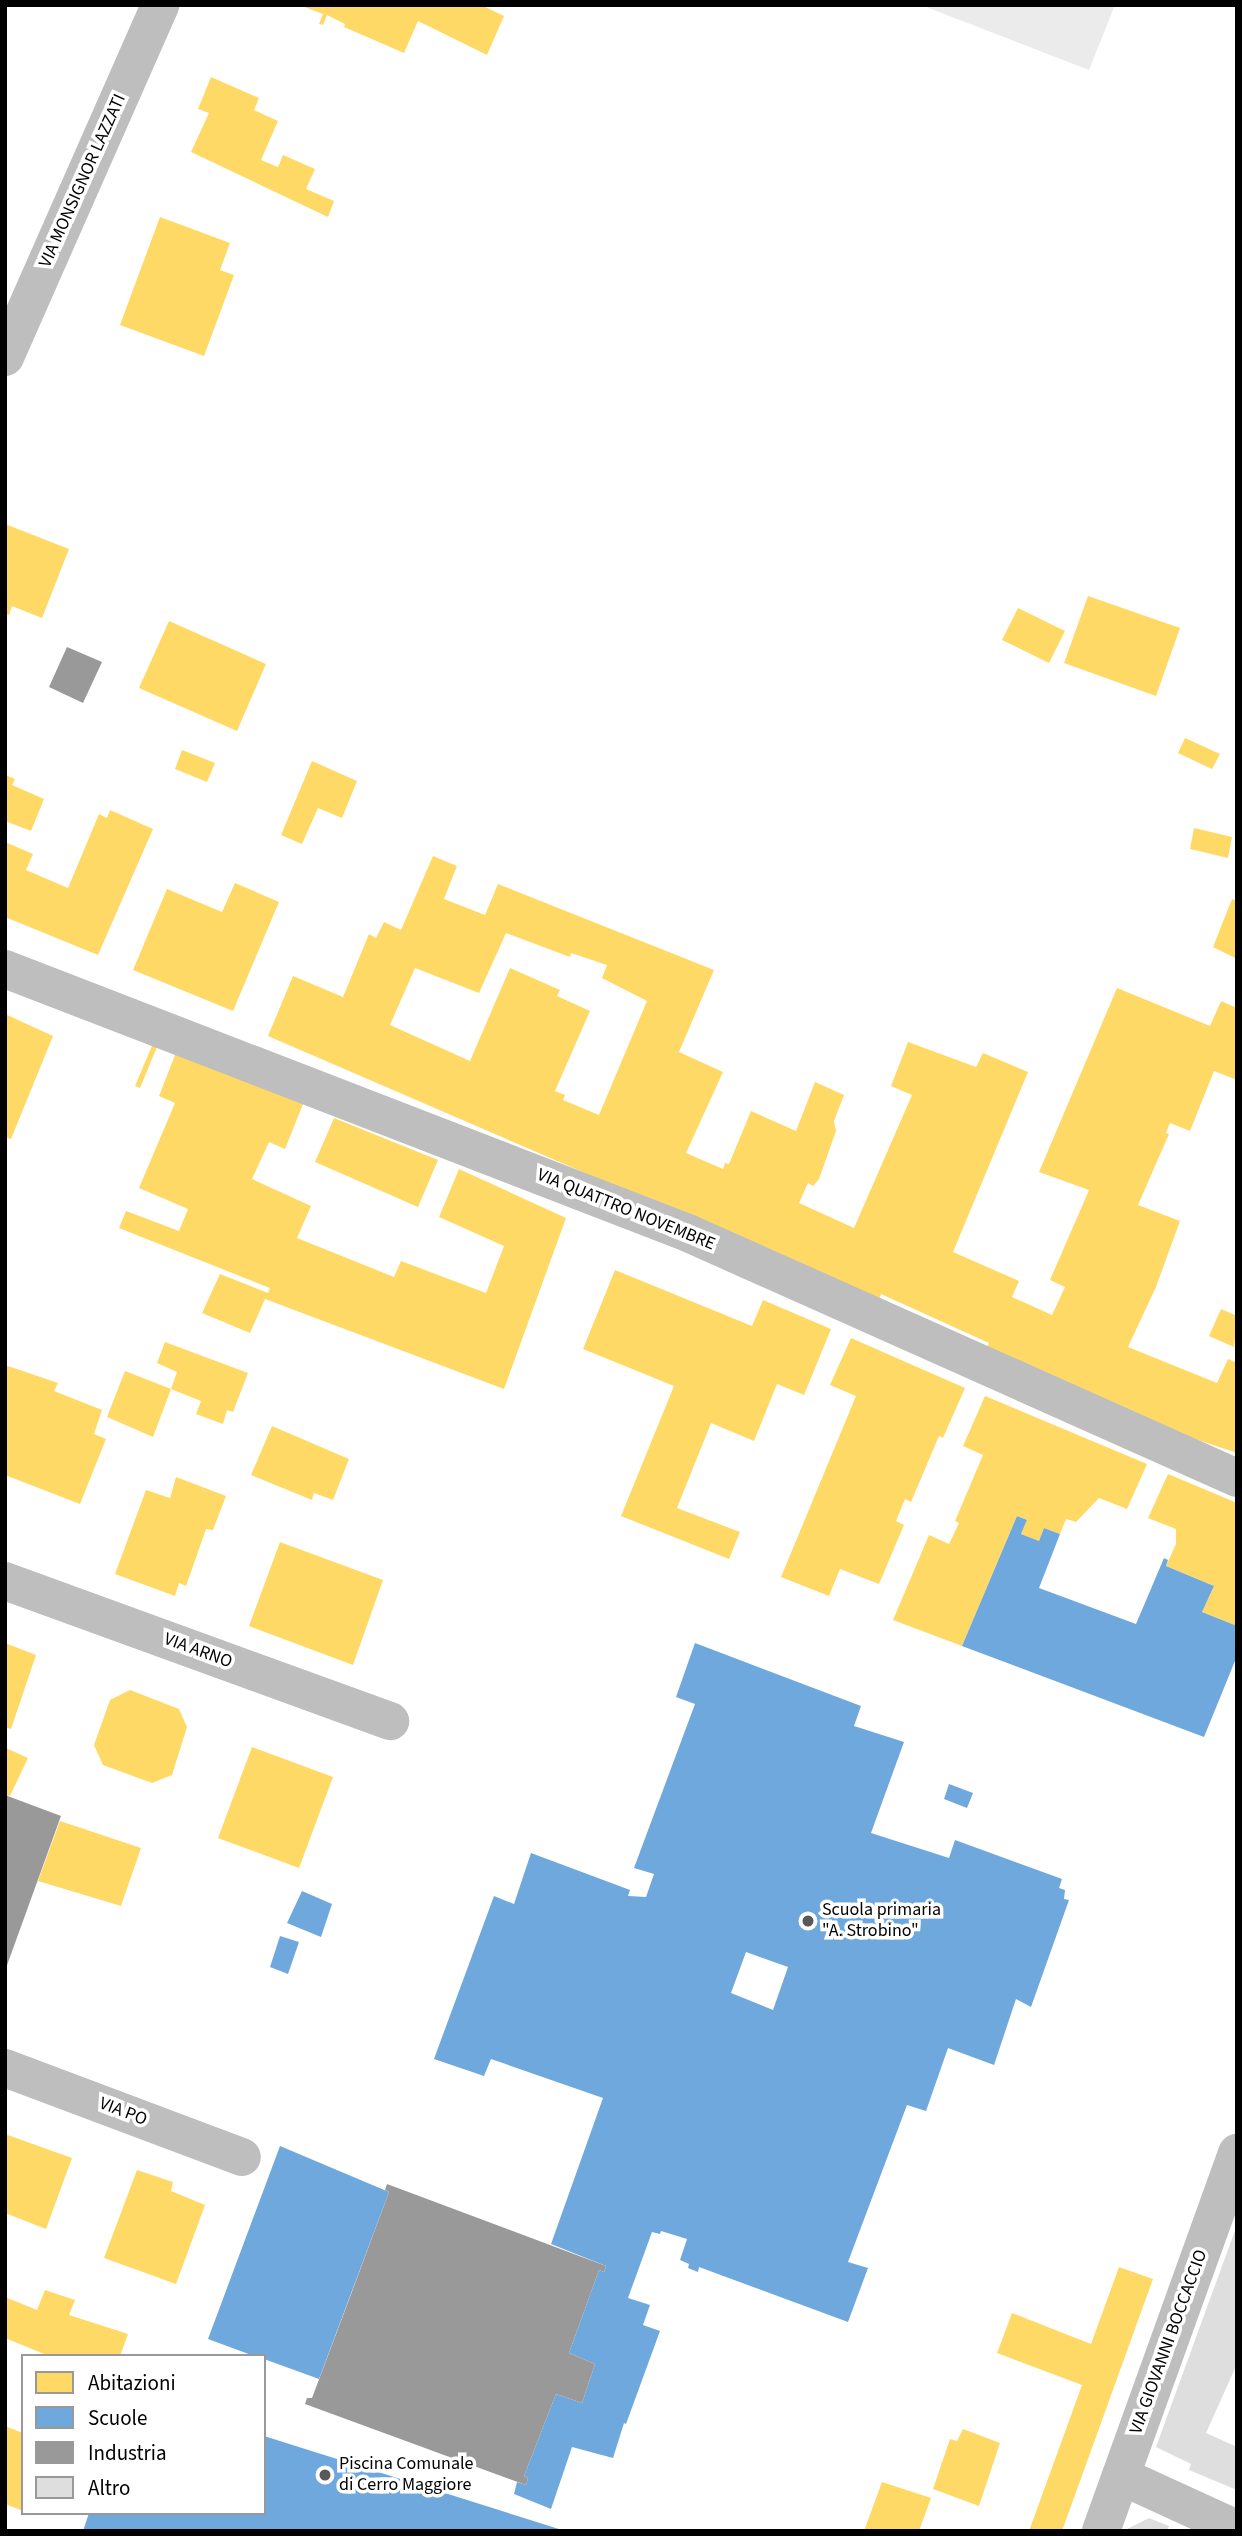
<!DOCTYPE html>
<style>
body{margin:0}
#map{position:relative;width:1242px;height:2536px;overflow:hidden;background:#fff;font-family:"Source Sans 3",sans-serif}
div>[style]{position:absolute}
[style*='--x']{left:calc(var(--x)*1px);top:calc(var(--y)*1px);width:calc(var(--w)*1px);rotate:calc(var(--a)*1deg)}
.green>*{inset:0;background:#ebebeb}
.homes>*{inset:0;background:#ffd966}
.schools>*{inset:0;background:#6fa8dc}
.industry>*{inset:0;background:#999}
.building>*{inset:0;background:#dedede}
.street>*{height:38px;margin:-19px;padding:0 19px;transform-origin:19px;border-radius:19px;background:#bebebe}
.dots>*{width:19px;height:19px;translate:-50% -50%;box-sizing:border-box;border:4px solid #fff;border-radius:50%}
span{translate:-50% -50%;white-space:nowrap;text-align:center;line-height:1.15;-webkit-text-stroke:7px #fff;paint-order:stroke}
.street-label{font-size:18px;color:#000}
.poi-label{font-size:18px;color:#000}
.left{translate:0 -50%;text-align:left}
.frame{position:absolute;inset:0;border:7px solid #000;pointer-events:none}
.legend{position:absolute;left:21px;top:2354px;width:245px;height:161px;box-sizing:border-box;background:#fff;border:2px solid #999;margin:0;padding:9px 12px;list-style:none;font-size:21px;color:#000}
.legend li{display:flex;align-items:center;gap:14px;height:35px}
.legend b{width:35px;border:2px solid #999}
</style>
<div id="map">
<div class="green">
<i style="clip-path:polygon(921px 5px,1115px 5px,1089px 70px)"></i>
</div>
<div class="homes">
<i style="clip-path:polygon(299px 5px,481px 5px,504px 16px,487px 55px,418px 21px,404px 53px,344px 27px,345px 24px,327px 15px,323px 25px,319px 24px,323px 14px)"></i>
<i style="clip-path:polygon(211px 77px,259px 98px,254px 110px,278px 121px,261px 160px,278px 167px,283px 155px,315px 169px,306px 189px,334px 201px,328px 217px,191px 152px,209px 113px,198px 109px)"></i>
<i style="clip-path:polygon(160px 217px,230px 243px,220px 270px,234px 275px,204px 356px,120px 325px)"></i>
<i style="clip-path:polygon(5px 524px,69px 549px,42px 618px,12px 606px,9px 615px,5px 614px)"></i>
<i style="clip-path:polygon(1088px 596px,1180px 628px,1156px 696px,1064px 663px)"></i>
<i style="clip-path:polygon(1018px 608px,1065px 631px,1049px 663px,1002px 640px)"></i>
<i style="clip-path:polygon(169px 621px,266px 664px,237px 731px,139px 688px)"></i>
<i style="clip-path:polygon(1185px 738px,1220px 754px,1212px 769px,1178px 753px)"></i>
<i style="clip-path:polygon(182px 750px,215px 763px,207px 782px,175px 769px)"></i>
<i style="clip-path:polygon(312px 761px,357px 781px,342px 818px,318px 808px,302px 844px,281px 835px)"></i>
<i style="clip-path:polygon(5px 775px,15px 779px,12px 785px,44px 799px,31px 831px,5px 821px)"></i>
<i style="clip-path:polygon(110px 810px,153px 829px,98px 955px,5px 917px,5px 842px,33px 854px,26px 870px,68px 888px,99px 814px,107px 818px)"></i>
<i style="clip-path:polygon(1194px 828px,1232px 837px,1228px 858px,1190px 849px)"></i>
<i style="clip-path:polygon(evenodd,433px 856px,457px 866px,444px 899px,485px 915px,498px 884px,714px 970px,679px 1052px,723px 1072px,686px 1153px,723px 1169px,725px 1163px,729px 1164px,751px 1111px,796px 1131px,815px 1082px,844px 1095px,834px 1121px,836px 1131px,819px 1179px,813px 1186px,808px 1183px,799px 1203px,854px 1228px,912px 1095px,891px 1086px,908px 1042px,976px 1067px,983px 1053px,1028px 1072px,953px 1252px,1019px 1281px,1012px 1297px,1052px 1315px,1065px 1287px,1050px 1280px,1089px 1190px,1039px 1172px,1117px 988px,1210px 1026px,1221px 1001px,1237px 1008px,1237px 1080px,1214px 1071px,1190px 1131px,1170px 1123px,1166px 1133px,1169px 1134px,1138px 1205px,1180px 1221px,1156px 1287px,1128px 1347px,1217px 1383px,1228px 1359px,1237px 1363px,1237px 1453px,1195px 1439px,987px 1348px,989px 1343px,881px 1294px,879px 1300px,268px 1036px,293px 976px,343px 997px,369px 934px,376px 938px,384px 922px,401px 930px,433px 856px,506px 933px,570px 957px,571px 953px,607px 965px,602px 978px,647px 1001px,599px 1115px,563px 1100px,565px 1095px,555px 1091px,590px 1011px,557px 996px,560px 990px,510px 968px,470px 1061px,390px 1025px,415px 968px,479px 993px,506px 933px)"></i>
<i style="clip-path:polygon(235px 883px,279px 902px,233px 1011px,133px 970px,167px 889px,222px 912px)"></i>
<i style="clip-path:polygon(1232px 899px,1237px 901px,1237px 959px,1213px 947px)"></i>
<i style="clip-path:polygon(5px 1014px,53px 1036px,11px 1139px,5px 1137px)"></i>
<i style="clip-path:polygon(154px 1041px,159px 1042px,140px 1088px,135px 1086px)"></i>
<i style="clip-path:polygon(177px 1050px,303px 1104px,285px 1149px,269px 1142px,252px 1179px,311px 1206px,297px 1238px,394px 1277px,401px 1261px,486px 1293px,504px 1246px,439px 1217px,459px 1169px,566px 1218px,504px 1389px,265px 1299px,250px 1333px,202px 1313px,220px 1274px,268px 1293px,270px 1288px,119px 1228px,126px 1211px,179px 1231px,188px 1209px,139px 1188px,175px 1103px,159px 1096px)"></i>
<i style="clip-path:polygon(334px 1118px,438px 1160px,418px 1207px,315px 1162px)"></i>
<i style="clip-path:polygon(615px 1270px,752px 1326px,763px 1300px,831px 1329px,804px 1395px,777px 1384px,754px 1441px,711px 1423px,677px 1508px,740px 1532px,729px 1559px,621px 1516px,674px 1386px,583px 1349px)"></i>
<i style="clip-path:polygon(1221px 1309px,1237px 1316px,1234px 1347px,1209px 1336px)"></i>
<i style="clip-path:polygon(851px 1338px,965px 1388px,943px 1438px,939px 1436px,911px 1502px,905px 1499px,896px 1521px,904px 1525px,879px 1584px,840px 1569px,829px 1596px,781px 1577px,856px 1396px,830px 1385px)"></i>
<i style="clip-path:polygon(165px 1342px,248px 1373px,233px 1412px,227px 1410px,223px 1424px,196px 1414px,201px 1401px,171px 1389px,177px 1372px,157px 1363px)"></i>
<i style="clip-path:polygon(5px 1365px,58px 1383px,54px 1391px,102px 1410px,94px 1434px,106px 1439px,80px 1504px,5px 1475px)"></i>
<i style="clip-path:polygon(125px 1371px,171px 1389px,153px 1437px,107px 1417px)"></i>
<i style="clip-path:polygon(985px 1396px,1147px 1464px,1127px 1509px,1099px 1498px,1076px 1522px,1066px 1519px,1060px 1534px,1044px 1528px,1039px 1541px,1021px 1534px,1027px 1520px,1017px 1516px,962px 1646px,893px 1620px,929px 1535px,949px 1544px,959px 1523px,955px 1521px,983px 1455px,963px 1446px)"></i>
<i style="clip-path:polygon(272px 1426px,349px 1459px,333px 1500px,314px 1493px,312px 1500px,251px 1475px)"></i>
<i style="clip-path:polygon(1168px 1474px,1237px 1503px,1237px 1626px,1202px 1612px,1214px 1586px,1166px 1566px,1176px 1544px,1176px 1529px,1148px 1518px)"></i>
<i style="clip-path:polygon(176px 1477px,226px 1496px,213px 1530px,206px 1529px,186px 1586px,179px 1583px,175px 1596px,115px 1574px,146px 1490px,170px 1498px)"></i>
<i style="clip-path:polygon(280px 1542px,383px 1580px,353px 1665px,249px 1626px)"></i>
<i style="clip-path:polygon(5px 1643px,36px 1655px,11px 1729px,5px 1727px)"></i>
<i style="clip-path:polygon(130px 1690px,179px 1709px,187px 1727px,172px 1775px,152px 1783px,103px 1765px,94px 1745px,110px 1700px)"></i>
<i style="clip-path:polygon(252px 1747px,333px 1777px,299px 1868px,218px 1838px)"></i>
<i style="clip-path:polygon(6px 1748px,28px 1758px,10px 1796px,5px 1795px)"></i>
<i style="clip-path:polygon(60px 1821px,141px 1848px,121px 1906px,38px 1881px)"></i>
<i style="clip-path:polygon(5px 2134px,72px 2158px,46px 2229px,5px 2213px)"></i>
<i style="clip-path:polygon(137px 2170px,173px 2182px,171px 2191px,205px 2205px,176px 2284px,104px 2258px)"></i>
<i style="clip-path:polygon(1119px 2267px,1153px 2279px,1062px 2531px,1029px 2531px,1082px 2385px,997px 2353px,999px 2348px,1012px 2313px,1091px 2344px)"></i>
<i style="clip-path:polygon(45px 2290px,75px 2300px,69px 2315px,128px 2334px,120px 2356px,49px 2356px,5px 2338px,5px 2297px,37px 2310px)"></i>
<i style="clip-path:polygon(5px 2426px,23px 2433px,23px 2511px,5px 2504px)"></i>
<i style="clip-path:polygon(963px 2429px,1000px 2443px,979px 2506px,933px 2489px,950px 2439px,957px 2441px)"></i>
<i style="clip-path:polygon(882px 2482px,931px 2498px,919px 2531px,864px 2531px)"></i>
</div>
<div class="schools">
<i style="clip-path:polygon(1017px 1516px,1027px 1520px,1021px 1534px,1039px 1541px,1044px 1528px,1060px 1534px,1039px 1588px,1136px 1624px,1164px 1558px,1168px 1560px,1166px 1566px,1214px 1586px,1202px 1612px,1237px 1626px,1237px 1656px,1204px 1737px,962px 1646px)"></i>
<i style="clip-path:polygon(evenodd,695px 1643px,861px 1706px,854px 1726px,904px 1742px,871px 1833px,949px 1858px,955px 1840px,1062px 1879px,1059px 1888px,1065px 1890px,1064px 1899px,1069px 1900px,1031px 2007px,1016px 1999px,994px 2065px,948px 2048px,926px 2111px,907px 2105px,848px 2262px,868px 2268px,848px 2322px,699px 2267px,698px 2272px,688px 2268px,689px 2264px,680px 2260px,687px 2239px,661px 2231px,660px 2234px,652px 2232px,628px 2298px,650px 2305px,643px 2325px,660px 2331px,626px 2424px,624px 2423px,613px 2458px,572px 2447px,551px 2509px,514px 2494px,517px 2482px,526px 2485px,528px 2478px,524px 2476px,556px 2394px,582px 2403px,595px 2364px,569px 2353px,599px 2270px,604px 2272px,606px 2266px,551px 2244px,603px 2098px,491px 2059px,484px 2076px,434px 2059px,494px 1896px,514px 1904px,531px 1853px,630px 1890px,628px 1896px,646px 1897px,654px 1874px,634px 1868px,695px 1704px,676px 1697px,695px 1643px,746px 1952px,788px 1967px,773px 2010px,731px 1993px,746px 1952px)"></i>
<i style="clip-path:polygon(949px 1784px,973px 1793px,967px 1808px,944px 1799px)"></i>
<i style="clip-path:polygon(302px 1891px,332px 1904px,321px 1937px,287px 1923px)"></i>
<i style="clip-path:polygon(280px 1936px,299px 1942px,288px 1974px,270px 1967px)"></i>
<i style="clip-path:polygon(280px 2146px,389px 2192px,319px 2379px,264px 2359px,264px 2356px,254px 2356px,208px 2339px)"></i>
<i style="clip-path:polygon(264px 2436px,562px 2530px,562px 2531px,83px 2531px,89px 2513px,264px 2513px)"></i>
</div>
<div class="industry">
<i style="clip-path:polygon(67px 647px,102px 662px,83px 703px,49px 687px)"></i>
<i style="clip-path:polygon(5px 1795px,61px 1816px,6px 1968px,5px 1968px)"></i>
<i style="clip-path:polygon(387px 2184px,606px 2266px,604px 2272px,599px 2270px,569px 2353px,595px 2364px,582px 2403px,556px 2394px,524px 2476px,528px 2478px,526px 2485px,305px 2404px,307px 2398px,312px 2398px,350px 2297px,389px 2192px,385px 2190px)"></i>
</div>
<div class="building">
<i style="clip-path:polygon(1237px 2225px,1237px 2364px,1206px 2433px,1237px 2447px,1237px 2490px,1189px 2470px,1191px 2464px,1156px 2447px)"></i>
<i style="clip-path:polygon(1149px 2518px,1169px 2526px,1167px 2531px,1123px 2531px)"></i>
</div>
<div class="street">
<i style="--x:5;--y:357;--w:385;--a:-66.2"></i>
<i style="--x:5;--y:969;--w:732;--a:21.13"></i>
<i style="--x:688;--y:1233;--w:601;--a:24.05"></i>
<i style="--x:5;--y:1581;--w:410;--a:20"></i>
<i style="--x:5;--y:2068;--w:253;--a:20.6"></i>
<i style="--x:1121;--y:2476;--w:128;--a:24.6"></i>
<i style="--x:1101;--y:2531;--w:402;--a:-70.2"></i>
</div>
<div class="dots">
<i style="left:808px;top:1921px;background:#595959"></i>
<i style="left:325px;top:2475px;background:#595959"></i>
</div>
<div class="street-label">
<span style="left:83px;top:181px;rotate:-66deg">VIA MONSIGNOR LAZZATI</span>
<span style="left:626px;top:1210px;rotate:22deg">VIA QUATTRO NOVEMBRE</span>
<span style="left:198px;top:1651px;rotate:20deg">VIA ARNO</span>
<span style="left:123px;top:2112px;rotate:21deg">VIA PO</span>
<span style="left:1169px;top:2342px;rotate:-70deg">VIA GIOVANNI BOCCACCIO</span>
</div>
<div class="poi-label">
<span class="left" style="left:822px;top:1921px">Scuola primaria<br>"A. Strobino"</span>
<span class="left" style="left:339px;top:2475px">Piscina Comunale<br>di Cerro Maggiore</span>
</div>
<div class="frame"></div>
<ul class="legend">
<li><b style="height:19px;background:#ffd966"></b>Abitazioni</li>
<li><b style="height:19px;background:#6fa8dc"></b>Scuole</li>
<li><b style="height:19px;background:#999"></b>Industria</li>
<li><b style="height:19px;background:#dedede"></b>Altro</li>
</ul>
</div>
